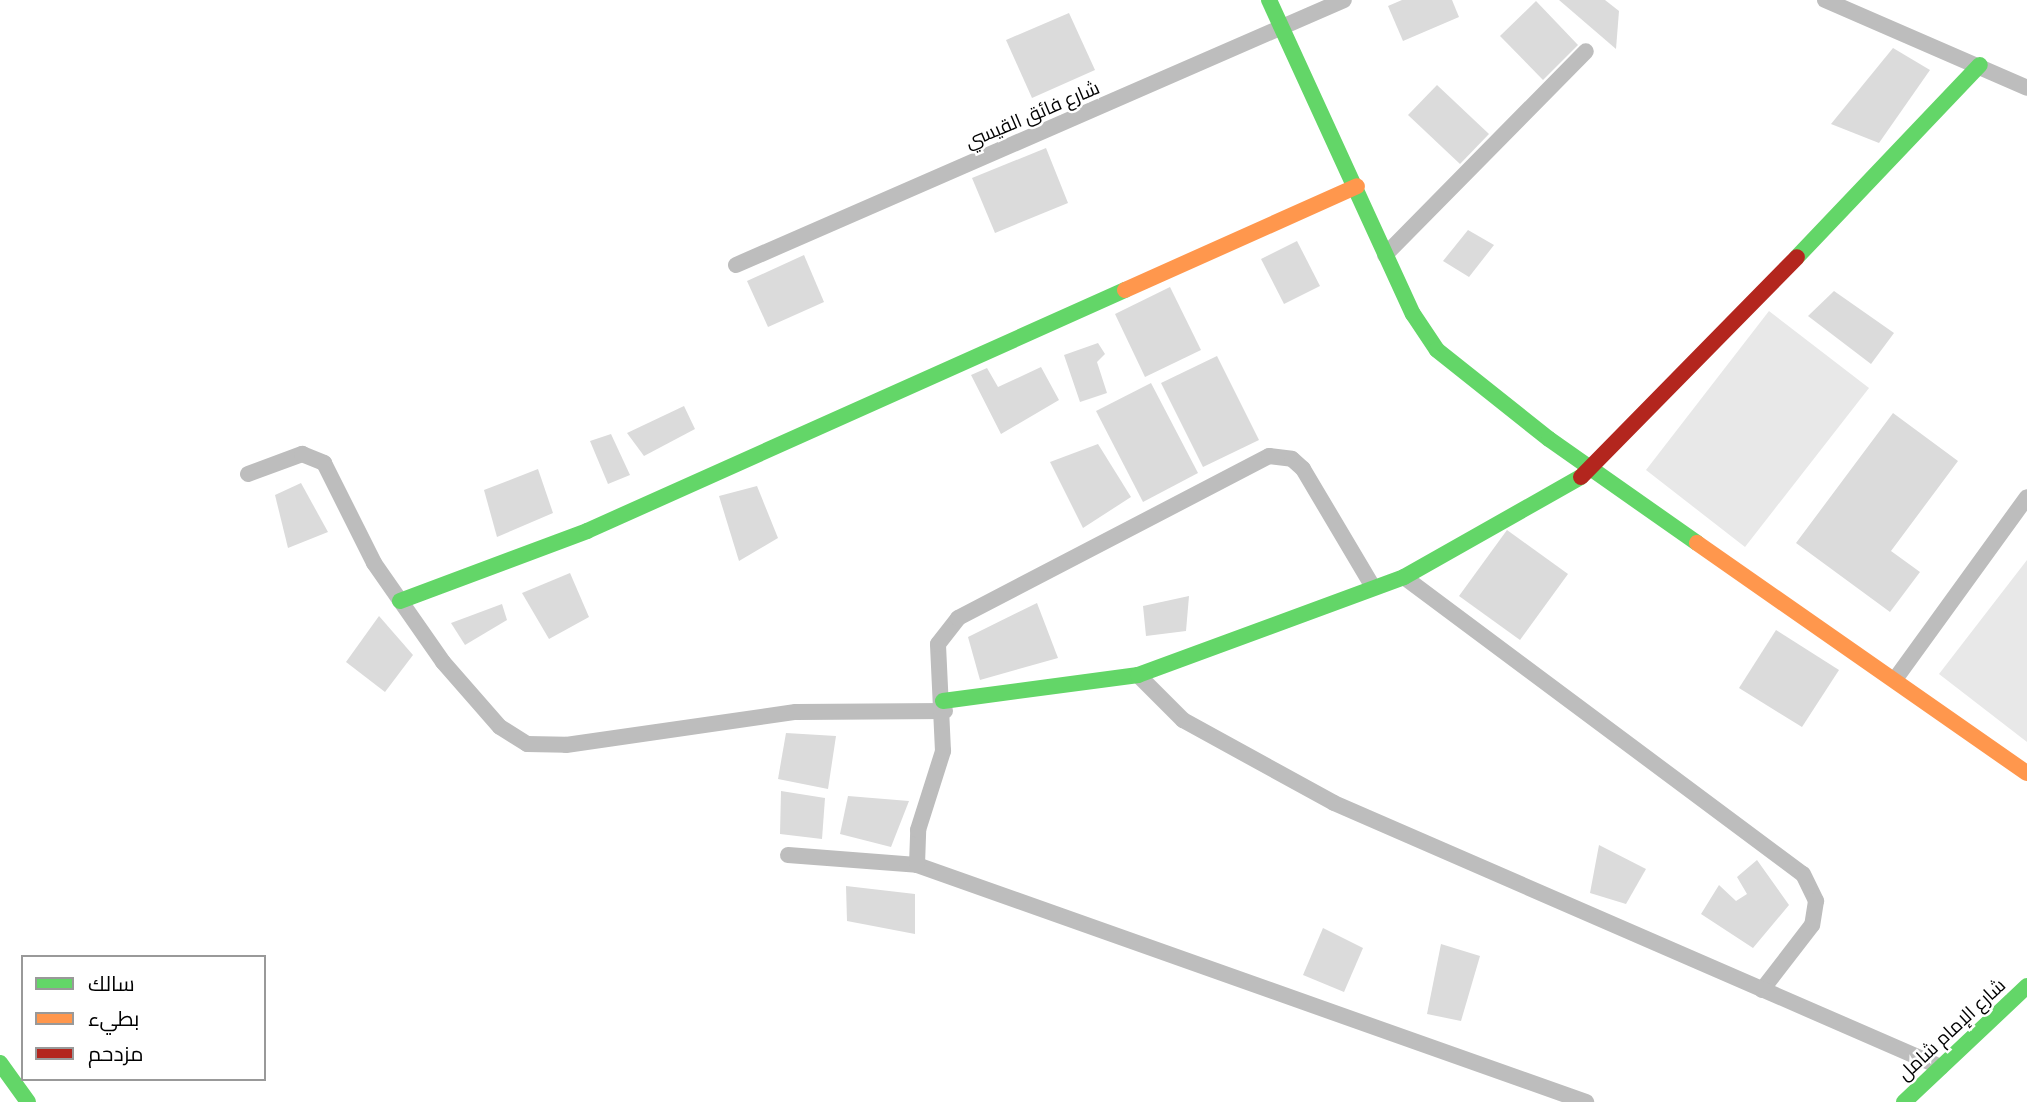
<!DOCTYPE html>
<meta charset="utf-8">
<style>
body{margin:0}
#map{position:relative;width:2027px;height:1102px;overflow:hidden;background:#fff;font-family:"Titillium Web",Cairo,sans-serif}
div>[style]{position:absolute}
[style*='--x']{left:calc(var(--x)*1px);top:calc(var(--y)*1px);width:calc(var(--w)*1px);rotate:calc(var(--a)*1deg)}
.green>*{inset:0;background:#e8e8e8}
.building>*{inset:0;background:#dbdbdb}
.street>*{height:16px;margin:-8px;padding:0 8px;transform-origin:8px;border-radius:8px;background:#bdbdbd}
.fast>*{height:16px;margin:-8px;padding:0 8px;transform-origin:8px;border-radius:8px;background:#63d668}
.slow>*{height:16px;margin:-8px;padding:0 8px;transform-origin:8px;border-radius:8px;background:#ff974d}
.jam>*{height:16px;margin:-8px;padding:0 8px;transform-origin:8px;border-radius:8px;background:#b3261e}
span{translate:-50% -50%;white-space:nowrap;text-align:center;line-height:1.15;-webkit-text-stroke:5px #fff;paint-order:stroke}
.street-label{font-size:19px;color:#000}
.legend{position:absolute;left:21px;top:955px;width:245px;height:126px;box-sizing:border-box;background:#fff;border:2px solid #999;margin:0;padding:9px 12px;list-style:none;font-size:21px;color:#000}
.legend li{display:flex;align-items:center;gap:14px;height:35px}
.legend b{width:35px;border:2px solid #999}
</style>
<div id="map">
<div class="green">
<i style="clip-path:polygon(1769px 311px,1869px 388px,1745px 547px,1646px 470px)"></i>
<i style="clip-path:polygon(2027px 560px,2027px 742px,1939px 674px)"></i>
</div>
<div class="building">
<i style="clip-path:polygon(1402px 0,1452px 0,1459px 17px,1403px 41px,1388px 6px)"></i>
<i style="clip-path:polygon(1559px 0,1605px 0,1619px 11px,1616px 49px)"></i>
<i style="clip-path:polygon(1536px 1px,1578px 45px,1543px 80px,1500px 36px)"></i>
<i style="clip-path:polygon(1069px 13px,1095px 70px,1032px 98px,1006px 40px)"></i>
<i style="clip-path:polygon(1893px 48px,1930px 70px,1879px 143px,1831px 124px)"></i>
<i style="clip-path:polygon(1437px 85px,1489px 134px,1460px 164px,1408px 115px)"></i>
<i style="clip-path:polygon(1046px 148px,1068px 203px,995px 233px,972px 178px)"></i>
<i style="clip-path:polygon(1468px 230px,1494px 245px,1469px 277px,1443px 261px)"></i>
<i style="clip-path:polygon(1297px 241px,1320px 286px,1284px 304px,1261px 259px)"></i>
<i style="clip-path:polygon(804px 255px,824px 302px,768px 327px,747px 281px)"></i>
<i style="clip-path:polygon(1170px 287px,1201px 350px,1145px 377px,1115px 314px)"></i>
<i style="clip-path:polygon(1834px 291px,1894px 333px,1871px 364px,1808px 316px)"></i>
<i style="clip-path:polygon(1098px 343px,1105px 354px,1097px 362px,1107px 393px,1080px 402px,1064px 355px)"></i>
<i style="clip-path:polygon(1217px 356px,1259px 440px,1203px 467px,1161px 383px)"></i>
<i style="clip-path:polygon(1041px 367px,1059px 400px,1001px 434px,971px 375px,987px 368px,998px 387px)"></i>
<i style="clip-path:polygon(1151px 383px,1198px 473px,1143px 502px,1096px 411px)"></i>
<i style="clip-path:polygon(684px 406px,695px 429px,644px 456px,627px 433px)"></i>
<i style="clip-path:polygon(1893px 413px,1958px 461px,1891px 551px,1920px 572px,1890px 612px,1796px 543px)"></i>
<i style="clip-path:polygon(611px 434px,630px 475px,608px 484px,590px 441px)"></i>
<i style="clip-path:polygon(1098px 444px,1131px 497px,1083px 528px,1050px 462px)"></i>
<i style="clip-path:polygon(538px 469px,553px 513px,497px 537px,484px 490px)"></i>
<i style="clip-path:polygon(301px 483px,328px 532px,288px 548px,275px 495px)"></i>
<i style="clip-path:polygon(757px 486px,778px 538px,739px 561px,719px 496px)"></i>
<i style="clip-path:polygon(1507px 530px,1568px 574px,1520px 640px,1459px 596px)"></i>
<i style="clip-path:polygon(570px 573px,589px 617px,549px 639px,522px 593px)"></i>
<i style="clip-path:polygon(1189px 596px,1186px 631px,1146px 636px,1143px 606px)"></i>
<i style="clip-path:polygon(1037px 603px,1058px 658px,980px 680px,968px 637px)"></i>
<i style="clip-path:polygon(502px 604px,507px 620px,465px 645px,451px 623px)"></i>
<i style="clip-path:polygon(379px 616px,413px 655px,385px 692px,346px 662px)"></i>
<i style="clip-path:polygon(1776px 630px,1839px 670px,1802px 727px,1739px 688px)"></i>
<i style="clip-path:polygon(786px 733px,836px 736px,828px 789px,778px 779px)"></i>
<i style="clip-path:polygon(781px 791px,825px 798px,822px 839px,780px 834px)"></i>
<i style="clip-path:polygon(848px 796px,909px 801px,891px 847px,840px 834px)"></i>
<i style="clip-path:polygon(1599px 845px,1646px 869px,1626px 904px,1590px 893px)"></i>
<i style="clip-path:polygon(1757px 860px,1789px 905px,1753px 948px,1701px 914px,1719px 885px,1736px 901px,1747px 894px,1737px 877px)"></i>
<i style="clip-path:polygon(846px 886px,915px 894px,915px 934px,847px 921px)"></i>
<i style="clip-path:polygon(1323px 928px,1363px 948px,1344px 992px,1303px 975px)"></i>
<i style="clip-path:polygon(1441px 944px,1480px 956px,1461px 1021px,1427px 1014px)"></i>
</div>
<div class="street">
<i style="--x:1825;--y:0;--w:220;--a:23.5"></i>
<i style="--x:1385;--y:255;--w:286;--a:-45.4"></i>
<i style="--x:736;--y:265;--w:663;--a:-23.55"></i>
<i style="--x:248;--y:474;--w:58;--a:-20.3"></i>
<i style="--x:302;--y:454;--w:24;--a:22"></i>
<i style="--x:324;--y:463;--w:112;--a:63.4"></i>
<i style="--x:374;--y:563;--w:121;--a:55.1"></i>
<i style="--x:443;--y:662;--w:86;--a:48.8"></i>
<i style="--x:500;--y:727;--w:32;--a:32"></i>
<i style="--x:527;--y:744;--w:39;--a:1"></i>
<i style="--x:566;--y:745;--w:232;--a:-8.2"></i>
<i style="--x:796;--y:712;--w:149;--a:-0.4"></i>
<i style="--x:1404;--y:577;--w:497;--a:36.7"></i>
<i style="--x:1803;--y:874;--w:30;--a:64"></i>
<i style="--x:1816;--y:901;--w:24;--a:99"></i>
<i style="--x:1812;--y:925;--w:82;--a:127.6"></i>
<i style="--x:1138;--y:675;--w:64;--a:45"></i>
<i style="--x:1183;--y:720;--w:172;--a:28.8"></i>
<i style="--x:1334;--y:803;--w:662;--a:23.51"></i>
<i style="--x:1896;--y:678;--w:223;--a:-54.1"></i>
<i style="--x:788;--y:855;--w:129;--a:4.4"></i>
<i style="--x:917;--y:865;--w:710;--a:19.51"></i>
<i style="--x:917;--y:865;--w:35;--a:-88"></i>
<i style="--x:918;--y:830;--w:83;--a:-72.4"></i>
<i style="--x:943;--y:751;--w:107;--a:-92.7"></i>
<i style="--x:938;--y:644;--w:33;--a:-52"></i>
<i style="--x:958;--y:618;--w:351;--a:-27.5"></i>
<i style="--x:1269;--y:456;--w:23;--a:7"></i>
<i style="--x:1292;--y:459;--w:15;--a:42"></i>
<i style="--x:1303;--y:469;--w:137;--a:59.3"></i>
</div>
<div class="fast">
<i style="--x:1269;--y:0;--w:345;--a:65.4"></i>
<i style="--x:1413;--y:314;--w:43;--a:56.3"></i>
<i style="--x:1437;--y:350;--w:143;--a:38.5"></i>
<i style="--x:1549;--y:439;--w:181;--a:35.1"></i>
<i style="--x:1797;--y:257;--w:265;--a:-46.4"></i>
<i style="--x:400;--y:601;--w:200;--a:-20.5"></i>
<i style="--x:587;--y:531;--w:590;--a:-24.13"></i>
<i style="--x:943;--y:701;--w:197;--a:-7.6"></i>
<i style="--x:1138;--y:675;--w:283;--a:-20.2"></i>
<i style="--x:1404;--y:577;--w:203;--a:-29.5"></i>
<i style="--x:0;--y:1063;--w:48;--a:54.3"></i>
<i style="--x:1904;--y:1102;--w:169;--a:-43.3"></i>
</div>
<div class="slow">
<i style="--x:1125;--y:290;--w:254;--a:-24.1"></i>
<i style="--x:1697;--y:543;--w:402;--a:34.9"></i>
</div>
<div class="jam">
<i style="--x:1581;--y:477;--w:308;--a:-45.5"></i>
</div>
<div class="street-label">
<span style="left:1032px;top:114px;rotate:-23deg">شارع فائق القيسي</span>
<span style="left:1951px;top:1029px;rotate:-43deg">شارع الإمام شامل</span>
</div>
<ul class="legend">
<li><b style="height:9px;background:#63d668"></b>سالك</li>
<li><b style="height:9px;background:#ff974d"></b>بطيء</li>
<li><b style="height:9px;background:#b3261e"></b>مزدحم</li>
</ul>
</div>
